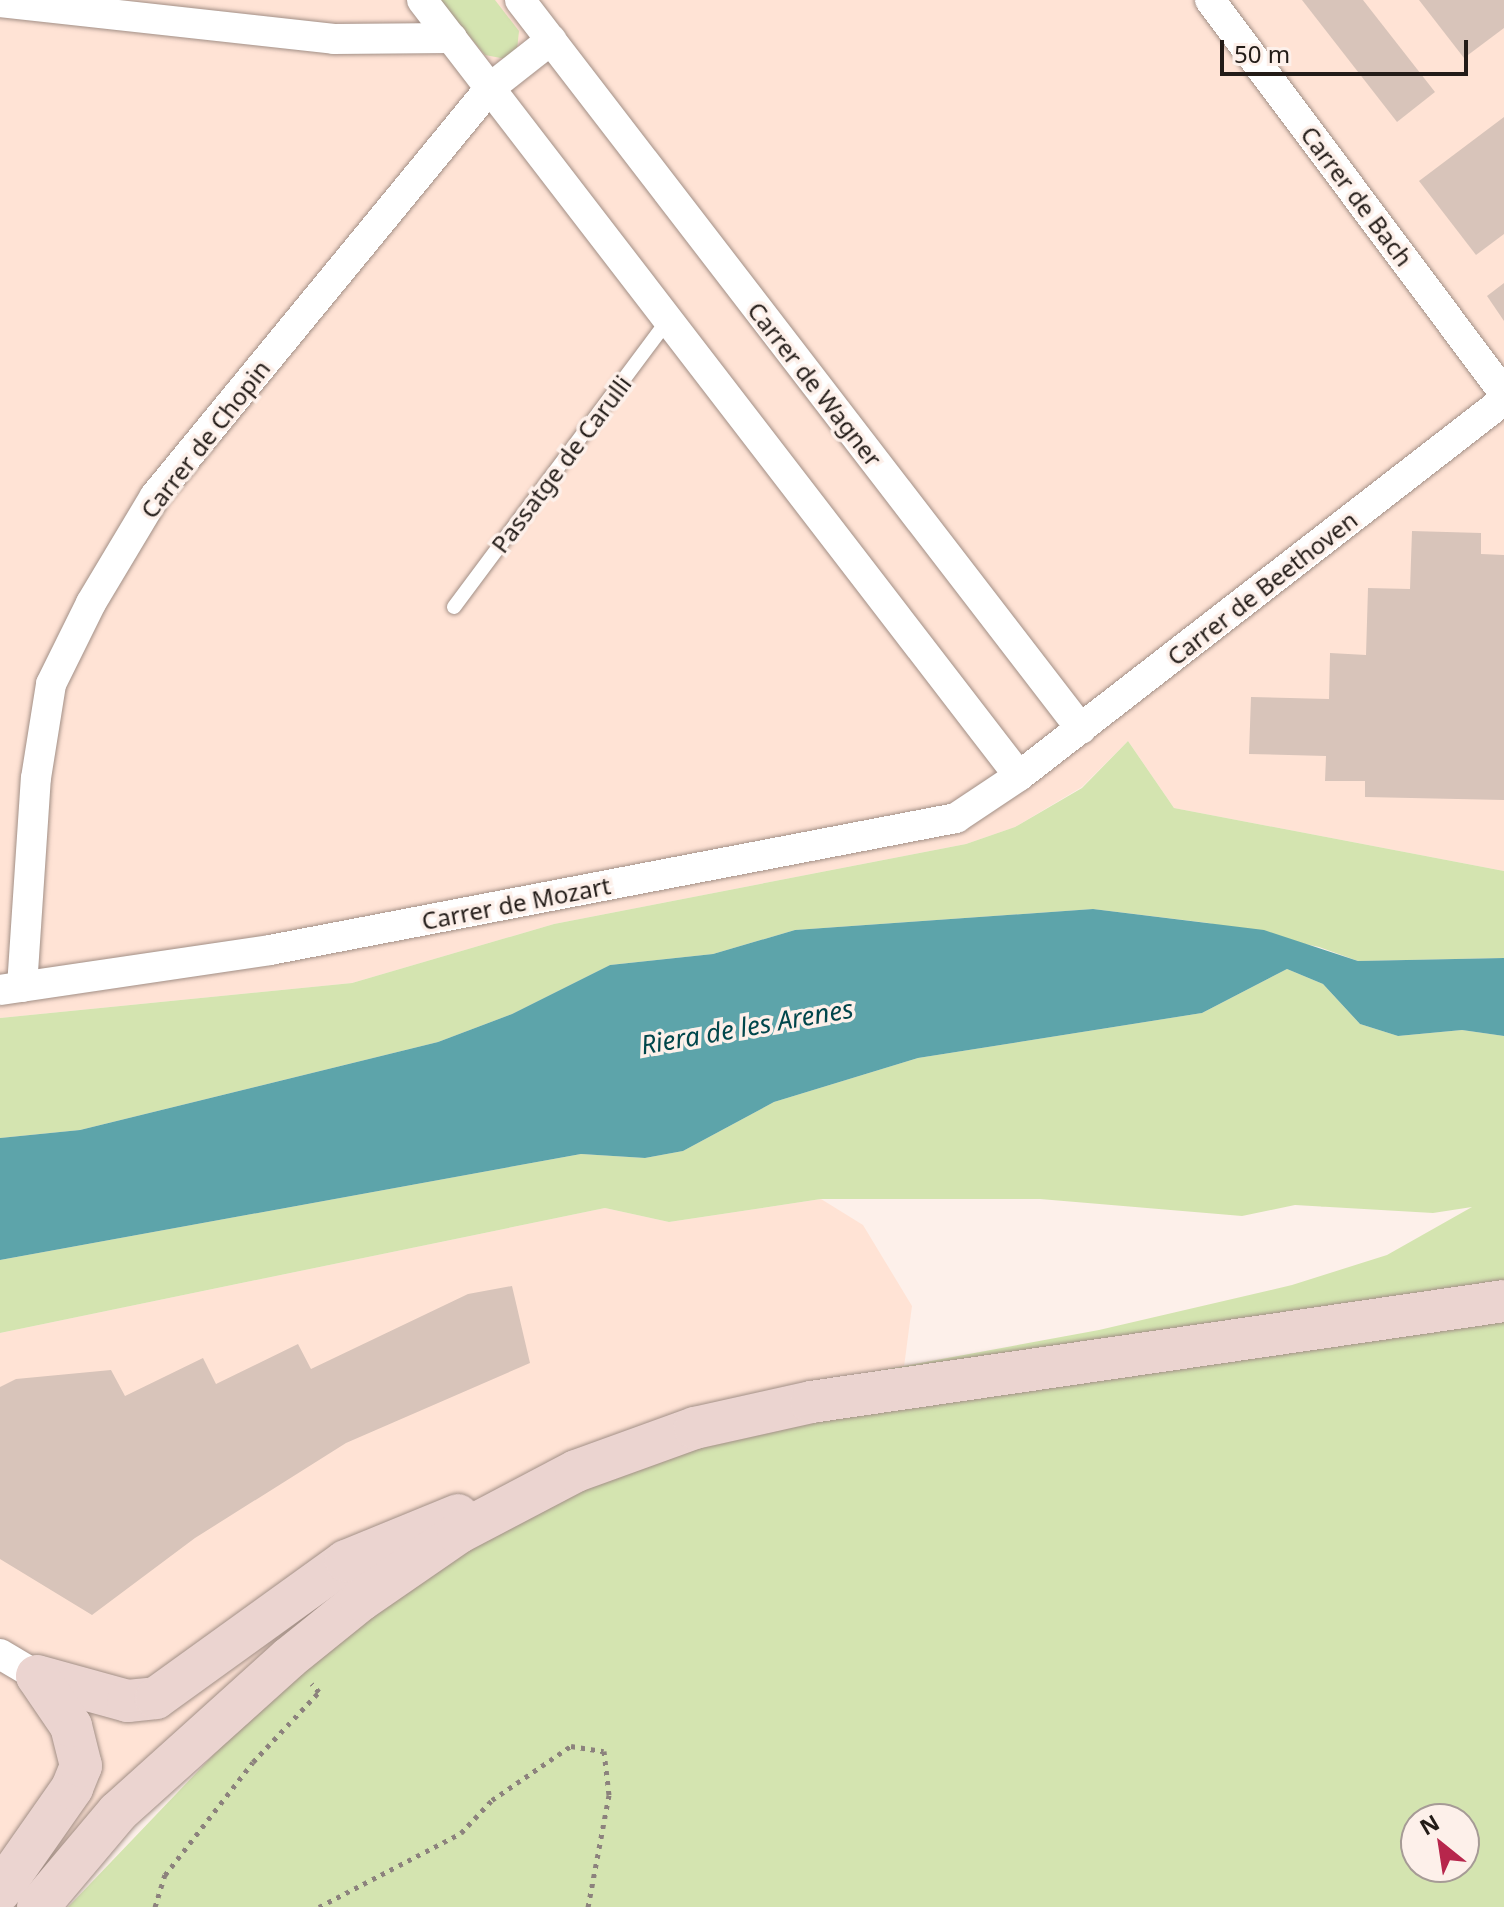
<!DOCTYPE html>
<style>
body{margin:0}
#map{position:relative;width:1504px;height:1907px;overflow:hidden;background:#fdf0ea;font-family:"Noto Sans",sans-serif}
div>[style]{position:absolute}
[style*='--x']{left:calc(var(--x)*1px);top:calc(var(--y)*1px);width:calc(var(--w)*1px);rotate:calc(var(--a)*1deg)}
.built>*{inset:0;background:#ffe3d5}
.green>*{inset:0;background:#d4e4b0}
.water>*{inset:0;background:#5da4aa}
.building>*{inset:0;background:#d8c4ba}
.path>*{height:5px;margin-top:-2.5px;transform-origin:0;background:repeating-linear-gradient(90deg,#8c827d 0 4px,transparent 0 10px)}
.roads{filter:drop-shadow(0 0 2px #a28f86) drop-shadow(0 0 2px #a28f86)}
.lane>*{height:14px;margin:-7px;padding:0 7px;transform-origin:7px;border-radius:7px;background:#fff}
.street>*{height:30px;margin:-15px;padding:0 15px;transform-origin:15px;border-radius:15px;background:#fff}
.secondary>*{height:42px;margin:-21px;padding:0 21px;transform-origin:21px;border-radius:21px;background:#ebd4d0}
span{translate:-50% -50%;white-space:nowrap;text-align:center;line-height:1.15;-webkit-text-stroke:7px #fdf0ea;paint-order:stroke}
.street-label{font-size:24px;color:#231c18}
.water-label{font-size:26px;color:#00464b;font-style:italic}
.north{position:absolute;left:1400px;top:1803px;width:80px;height:80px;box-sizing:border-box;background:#fdf0ea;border:2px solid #a69b96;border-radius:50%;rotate:330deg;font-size:22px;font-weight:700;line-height:32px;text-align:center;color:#231c18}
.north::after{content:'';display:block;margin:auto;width:28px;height:36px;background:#b7264c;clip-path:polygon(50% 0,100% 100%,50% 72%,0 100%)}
.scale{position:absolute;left:1220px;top:40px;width:248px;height:36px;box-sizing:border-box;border:4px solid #231c18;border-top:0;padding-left:10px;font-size:24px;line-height:28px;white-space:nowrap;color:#231c18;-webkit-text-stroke:6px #fdf0ea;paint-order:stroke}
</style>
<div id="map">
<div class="built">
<i style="clip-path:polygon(0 0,1504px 0,1504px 871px,1174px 808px,1128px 741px,1082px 787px,1015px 827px,966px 844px,554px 924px,352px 983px,0 1018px)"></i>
<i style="clip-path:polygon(821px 1199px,863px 1225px,912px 1306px,904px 1367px,806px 1384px,458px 1533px,38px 1907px,0 1907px,0 1333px,605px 1208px,669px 1222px)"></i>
</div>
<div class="green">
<i style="clip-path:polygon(439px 0,495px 0,519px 31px,517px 50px,506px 59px,485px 55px)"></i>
<i style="clip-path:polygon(1128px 741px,1174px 808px,1504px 871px,1504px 958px,1358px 961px,1319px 947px,1208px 923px,1093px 909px,795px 930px,713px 954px,610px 965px,512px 1014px,438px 1042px,80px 1130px,0 1138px,0 1018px,352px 983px,554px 924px,966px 844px,1015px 827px,1082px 788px)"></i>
<i style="clip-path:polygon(evenodd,1287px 969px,1323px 984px,1360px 1024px,1398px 1036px,1462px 1030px,1504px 1036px,1504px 1907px,68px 1907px,264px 1702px,418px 1581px,534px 1511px,806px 1384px,1099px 1330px,1292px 1285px,1387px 1255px,1472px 1207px,1433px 1213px,1295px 1205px,1242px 1216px,1040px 1199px,821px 1199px,669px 1222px,605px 1208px,0 1333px,0 1260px,581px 1154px,645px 1158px,683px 1151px,774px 1102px,918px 1058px,1202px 1013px,1287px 969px,1416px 1819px,1464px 1819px,1464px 1867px,1416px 1867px,1416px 1819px)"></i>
</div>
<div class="water">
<i style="clip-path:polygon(1093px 909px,1264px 930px,1358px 961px,1504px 958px,1504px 1036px,1462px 1030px,1398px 1036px,1360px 1024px,1323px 984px,1287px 969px,1202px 1013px,918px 1058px,774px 1102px,683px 1151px,645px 1158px,581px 1154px,0 1260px,0 1138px,80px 1130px,438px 1042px,512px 1014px,610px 965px,713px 954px,795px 930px)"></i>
</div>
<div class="building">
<i style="clip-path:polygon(1302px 0,1363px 0,1435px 92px,1397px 122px)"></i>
<i style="clip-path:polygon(1419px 0,1504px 0,1504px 28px,1464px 58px)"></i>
<i style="clip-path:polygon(1504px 117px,1504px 234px,1476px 255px,1419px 181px)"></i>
<i style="clip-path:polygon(1504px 283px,1504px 321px,1487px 296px)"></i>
<i style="clip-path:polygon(1412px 531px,1481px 533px,1481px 554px,1504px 555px,1504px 800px,1365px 797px,1365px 781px,1325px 781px,1326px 756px,1249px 754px,1251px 697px,1329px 699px,1330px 653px,1366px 655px,1368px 588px,1410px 589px)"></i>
<i style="clip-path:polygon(512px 1286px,530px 1363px,346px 1443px,195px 1538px,92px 1615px,0 1559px,0 1387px,16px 1379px,111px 1370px,125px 1396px,203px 1358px,216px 1384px,298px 1344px,311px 1369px,468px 1294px)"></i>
</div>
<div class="path">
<i style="--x:155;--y:1907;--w:34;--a:-73"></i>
<i style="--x:165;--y:1875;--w:143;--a:-52.1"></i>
<i style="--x:253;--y:1762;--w:96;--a:-46.7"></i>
<i style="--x:319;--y:1692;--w:11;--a:-131"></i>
<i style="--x:319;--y:1907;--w:160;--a:-27.5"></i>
<i style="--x:461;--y:1833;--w:45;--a:-46.8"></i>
<i style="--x:492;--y:1800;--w:96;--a:-34.4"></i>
<i style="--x:571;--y:1746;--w:33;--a:9"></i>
<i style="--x:604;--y:1751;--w:44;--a:83.5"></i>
<i style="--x:609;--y:1795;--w:114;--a:100.6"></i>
</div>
<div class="roads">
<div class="lane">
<i style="--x:454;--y:607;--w:358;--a:-53.3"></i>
</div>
<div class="street">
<i style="--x:422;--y:0;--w:979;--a:52.43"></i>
<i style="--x:520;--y:0;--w:920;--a:52.42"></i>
<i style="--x:1210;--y:0;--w:491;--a:53.2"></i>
<i style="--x:0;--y:2;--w:336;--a:6.3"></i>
<i style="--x:334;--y:39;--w:118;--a:-0.5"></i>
<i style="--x:22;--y:987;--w:209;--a:-86.2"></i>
<i style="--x:36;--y:778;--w:95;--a:-80.9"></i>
<i style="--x:51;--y:684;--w:90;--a:-63.7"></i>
<i style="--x:91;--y:603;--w:125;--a:-59.1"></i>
<i style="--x:155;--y:496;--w:528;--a:-50.61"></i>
<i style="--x:490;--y:88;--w:78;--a:-38.2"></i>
<i style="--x:0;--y:990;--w:273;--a:-8.4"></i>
<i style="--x:270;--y:950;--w:699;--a:-10.89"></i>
<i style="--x:956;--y:818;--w:76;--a:-33.7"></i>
<i style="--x:1019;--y:776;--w:614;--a:-37.78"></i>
<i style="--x:0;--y:1654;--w:43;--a:30.7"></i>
</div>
<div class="secondary">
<i style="--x:37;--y:1676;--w:94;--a:15.4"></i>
<i style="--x:128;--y:1701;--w:28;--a:-6"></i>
<i style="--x:156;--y:1698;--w:234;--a:-35.8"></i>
<i style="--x:346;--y:1561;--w:121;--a:-22.3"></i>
<i style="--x:0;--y:1891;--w:126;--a:-55"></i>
<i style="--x:72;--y:1788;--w:24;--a:-68"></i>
<i style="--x:81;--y:1766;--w:41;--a:-104"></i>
<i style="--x:71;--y:1726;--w:60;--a:-124.2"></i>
<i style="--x:38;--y:1907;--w:124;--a:-49.9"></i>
<i style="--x:118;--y:1812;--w:230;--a:-42"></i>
<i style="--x:289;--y:1658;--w:92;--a:-38.9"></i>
<i style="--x:361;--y:1600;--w:118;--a:-34.6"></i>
<i style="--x:458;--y:1533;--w:133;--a:-27.7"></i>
<i style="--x:576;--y:1471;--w:127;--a:-19.9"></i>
<i style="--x:695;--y:1428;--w:119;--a:-12.6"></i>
<i style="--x:811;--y:1402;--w:700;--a:-8.29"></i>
</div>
</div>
<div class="street-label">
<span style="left:1357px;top:196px;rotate:53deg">Carrer de Bach</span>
<span style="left:815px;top:384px;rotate:52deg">Carrer de Wagner</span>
<span style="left:205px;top:439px;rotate:-52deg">Carrer de Chopin</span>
<span style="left:561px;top:464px;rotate:-53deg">Passatge de Carulli</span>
<span style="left:1262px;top:588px;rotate:-38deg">Carrer de Beethoven</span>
<span style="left:516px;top:903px;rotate:-11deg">Carrer de Mozart</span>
</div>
<div class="water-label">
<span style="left:747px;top:1027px;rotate:-10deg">Riera de les Arenes</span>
</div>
<div class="north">N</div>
<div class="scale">50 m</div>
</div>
